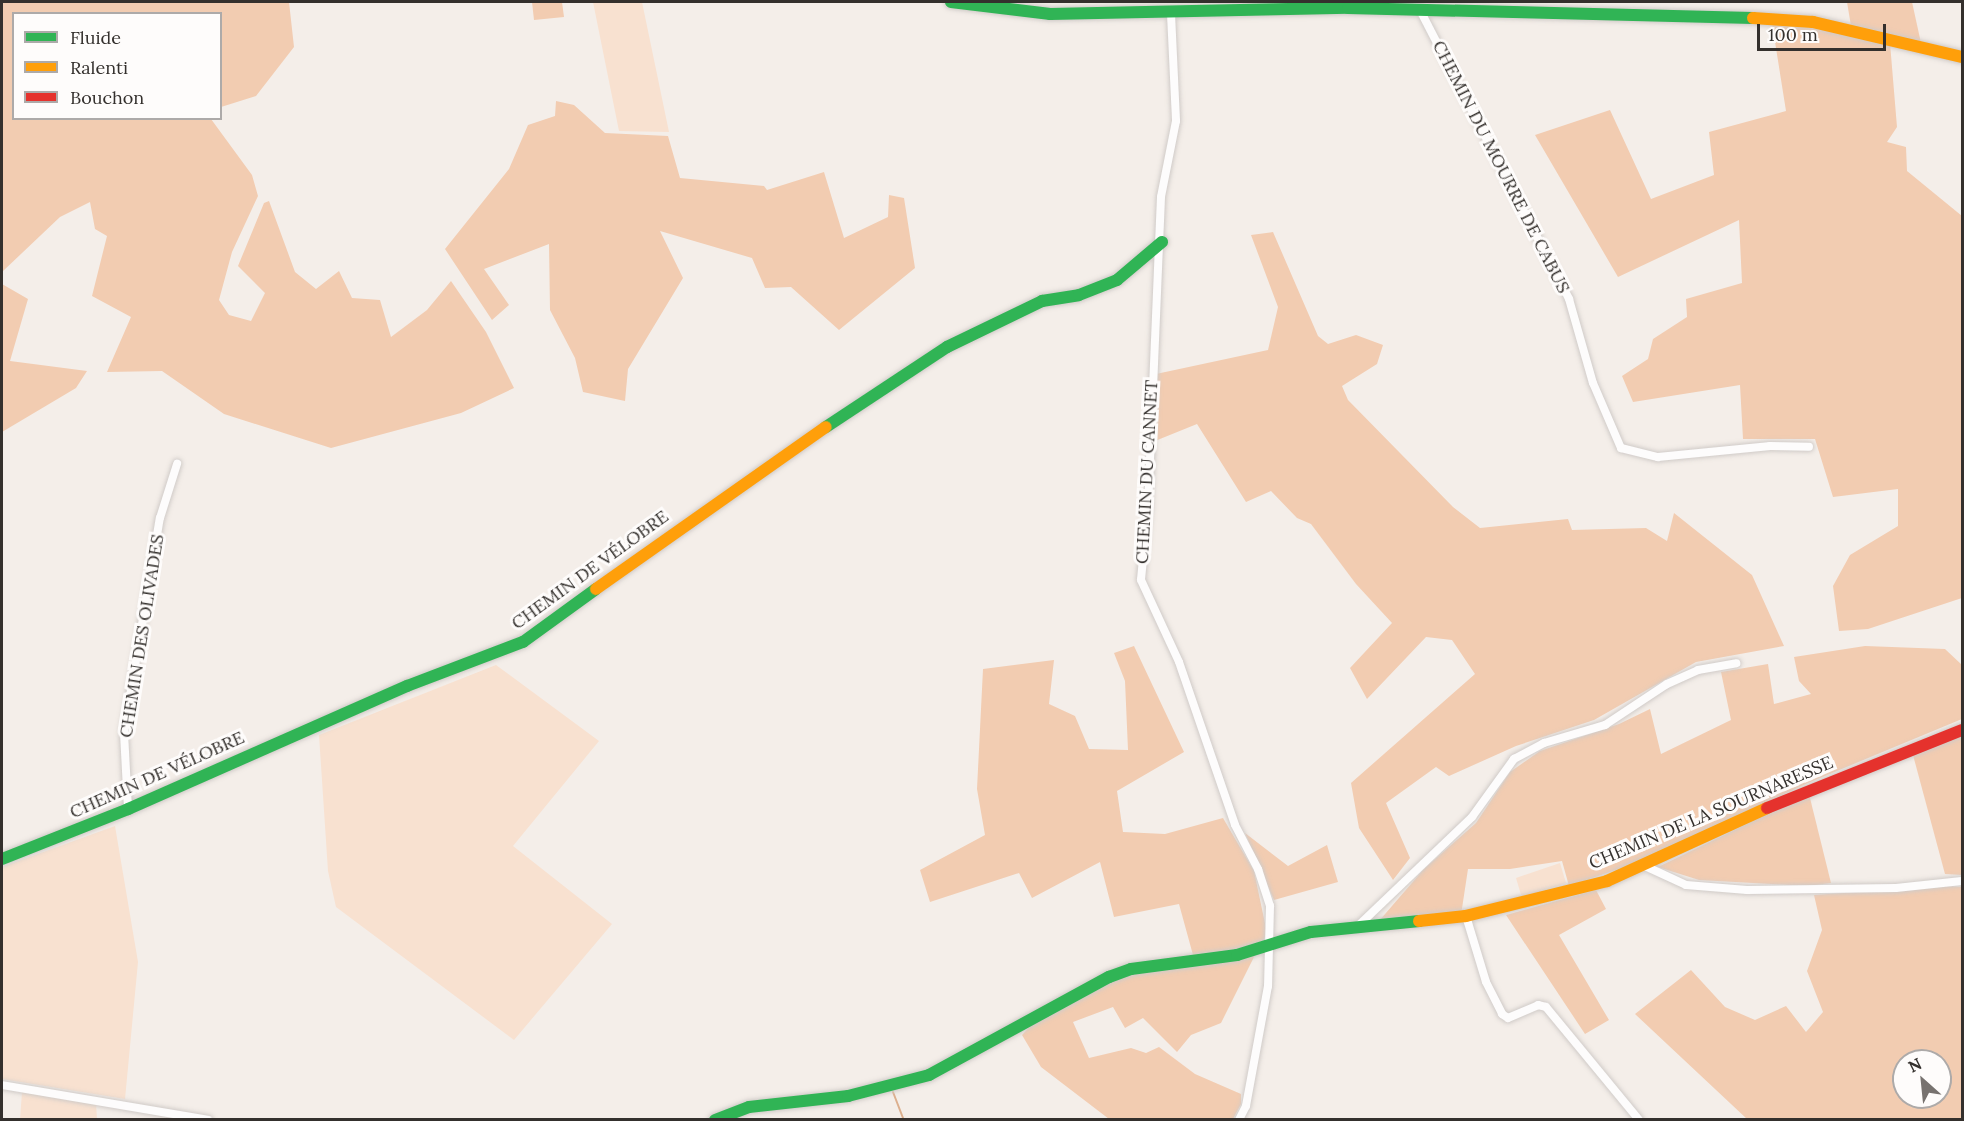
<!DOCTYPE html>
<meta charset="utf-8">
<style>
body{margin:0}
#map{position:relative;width:1964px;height:1121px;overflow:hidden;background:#f4eee9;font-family:Lora,serif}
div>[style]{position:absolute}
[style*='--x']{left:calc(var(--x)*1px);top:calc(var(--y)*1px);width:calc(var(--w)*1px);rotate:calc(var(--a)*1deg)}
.green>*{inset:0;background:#f8e1d0}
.forest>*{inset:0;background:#f2ccb1}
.stream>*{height:2px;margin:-1px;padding:0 1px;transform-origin:1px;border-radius:1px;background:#dcaf8e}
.roads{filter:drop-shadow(0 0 2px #d0cbc8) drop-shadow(0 0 2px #d0cbc8)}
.street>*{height:8px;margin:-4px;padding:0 4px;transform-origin:4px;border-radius:4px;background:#fdfcfc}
.fast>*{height:12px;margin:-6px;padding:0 6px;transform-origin:6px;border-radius:6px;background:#30b455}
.slow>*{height:12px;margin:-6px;padding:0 6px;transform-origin:6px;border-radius:6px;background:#ff9f0a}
.jam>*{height:12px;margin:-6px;padding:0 6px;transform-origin:6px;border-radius:6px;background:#e5322d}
span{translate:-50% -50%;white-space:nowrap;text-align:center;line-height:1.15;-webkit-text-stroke:6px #fefcfb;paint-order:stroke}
.street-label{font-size:18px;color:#34302d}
.frame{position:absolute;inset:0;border:3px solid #34302d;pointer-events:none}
.legend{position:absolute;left:12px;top:12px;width:210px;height:108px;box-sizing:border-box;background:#fefcfb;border:2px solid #adaaa9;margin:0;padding:8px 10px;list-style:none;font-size:18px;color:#34302d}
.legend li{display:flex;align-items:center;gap:12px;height:30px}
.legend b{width:30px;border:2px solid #adaaa9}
.north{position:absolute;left:1892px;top:1049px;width:60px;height:60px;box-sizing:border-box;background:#fefcfb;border:2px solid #adaaa9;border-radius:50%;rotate:333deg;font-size:16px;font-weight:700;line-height:24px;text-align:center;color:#34302d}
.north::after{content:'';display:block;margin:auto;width:21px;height:27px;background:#77726f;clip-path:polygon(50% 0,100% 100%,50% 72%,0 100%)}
.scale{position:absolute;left:1757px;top:24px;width:129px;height:27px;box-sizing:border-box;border:3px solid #34302d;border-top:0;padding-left:8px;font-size:18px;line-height:21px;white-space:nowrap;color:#34302d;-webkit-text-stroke:4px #fefcfb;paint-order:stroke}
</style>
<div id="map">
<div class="green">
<i style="clip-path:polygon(593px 2px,642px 2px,669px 132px,619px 131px)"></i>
<i style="clip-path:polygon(496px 665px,599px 741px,513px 846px,612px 924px,514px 1040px,336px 907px,328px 871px,319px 735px)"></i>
<i style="clip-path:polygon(115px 826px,138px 962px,125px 1099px,2px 1079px,2px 867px)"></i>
<i style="clip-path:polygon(1560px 863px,1566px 883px,1522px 898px,1516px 878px)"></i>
<i style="clip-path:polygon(22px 1092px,96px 1103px,97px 1119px,20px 1120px)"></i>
</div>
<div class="forest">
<i style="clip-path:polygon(2px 2px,289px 2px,294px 47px,256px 96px,221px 107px,220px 14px,14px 14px,14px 118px,211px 119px,252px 175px,258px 196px,232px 252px,219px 300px,229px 315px,251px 321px,265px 293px,238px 266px,264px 203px,269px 201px,295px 272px,316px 289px,339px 271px,352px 298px,380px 300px,391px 337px,427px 310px,451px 281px,486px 332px,514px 388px,461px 413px,331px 448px,224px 414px,162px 371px,107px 372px,131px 317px,92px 296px,107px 236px,95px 229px,90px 202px,60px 217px,2px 272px)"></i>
<i style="clip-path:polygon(532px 2px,562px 2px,564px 17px,534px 20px)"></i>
<i style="clip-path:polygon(1847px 2px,1912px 2px,1921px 43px,1851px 26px)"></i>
<i style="clip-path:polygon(1772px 23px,1825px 27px,1890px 43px,1897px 127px,1887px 142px,1906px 147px,1907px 171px,1962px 216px,1962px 598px,1868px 629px,1839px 631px,1833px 586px,1850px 555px,1898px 526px,1898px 489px,1833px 497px,1815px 439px,1743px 439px,1740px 385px,1633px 402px,1622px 376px,1648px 359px,1653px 339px,1687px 317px,1686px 299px,1742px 283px,1739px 220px,1618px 277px,1535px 135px,1610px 110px,1651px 199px,1714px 175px,1709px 132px,1786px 111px)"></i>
<i style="clip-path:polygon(556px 101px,574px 105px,605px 133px,668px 136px,680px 178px,764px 186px,767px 190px,824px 172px,844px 238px,888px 217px,889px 195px,904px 198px,915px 268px,839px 330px,791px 287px,765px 288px,752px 258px,660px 231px,683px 278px,628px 369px,625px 401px,583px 392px,575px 358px,550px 310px,549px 244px,484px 269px,509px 305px,492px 320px,445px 249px,509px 169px,528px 125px,555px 116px)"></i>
<i style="clip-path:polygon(1273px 232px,1318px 336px,1328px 344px,1356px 335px,1383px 345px,1377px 364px,1342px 386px,1348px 400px,1453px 507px,1480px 528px,1568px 519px,1572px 530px,1646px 528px,1667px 541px,1674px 513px,1752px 575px,1784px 646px,1696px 662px,1594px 720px,1516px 746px,1449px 776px,1436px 767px,1386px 803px,1410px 858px,1393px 880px,1359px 828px,1351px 783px,1475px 674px,1452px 640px,1426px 637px,1367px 699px,1350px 668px,1392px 623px,1356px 584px,1311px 524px,1297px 518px,1271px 491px,1246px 502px,1197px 424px,1155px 441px,1156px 374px,1268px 350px,1278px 307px,1251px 235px)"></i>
<i style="clip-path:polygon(2px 284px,28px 299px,10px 361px,87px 371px,76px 388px,2px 432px)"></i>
<i style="clip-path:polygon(1134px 646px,1184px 752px,1117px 791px,1123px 832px,1165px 834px,1223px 818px,1254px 871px,1267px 933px,1263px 941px,1215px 956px,1193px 955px,1179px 904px,1114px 917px,1100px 862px,1032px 898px,1019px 873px,930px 902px,920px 870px,985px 835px,977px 789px,983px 669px,1054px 660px,1049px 704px,1075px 716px,1089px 749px,1128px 750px,1125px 681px,1114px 653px)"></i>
<i style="clip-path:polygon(1865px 646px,1945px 649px,1962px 665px,1962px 719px,1808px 783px,1636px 863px,1569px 886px,1562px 861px,1510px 869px,1468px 869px,1461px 915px,1379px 921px,1424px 869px,1476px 823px,1510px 772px,1540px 751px,1619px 724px,1650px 709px,1661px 754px,1731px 720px,1721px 672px,1768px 664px,1774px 704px,1811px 694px,1799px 681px,1794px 657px)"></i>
<i style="clip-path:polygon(1962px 734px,1962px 875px,1945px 874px,1913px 755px)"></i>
<i style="clip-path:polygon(1809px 794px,1831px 883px,1808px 886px,1699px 880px,1658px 867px)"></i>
<i style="clip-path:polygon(1245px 833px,1288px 866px,1327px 845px,1338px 882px,1274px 900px)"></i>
<i style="clip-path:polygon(evenodd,1945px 886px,1962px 887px,1962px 1119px,1747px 1119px,1635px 1014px,1691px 970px,1725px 1007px,1755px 1020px,1786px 1006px,1806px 1032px,1823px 1012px,1807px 971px,1822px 930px,1814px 895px,1945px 886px,1904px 1061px,1940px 1061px,1940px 1097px,1904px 1097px,1904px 1061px)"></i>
<i style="clip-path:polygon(1596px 890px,1606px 909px,1559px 935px,1609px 1020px,1585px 1034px,1506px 915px)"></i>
<i style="clip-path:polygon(1256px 953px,1221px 1023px,1191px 1035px,1177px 1052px,1143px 1018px,1125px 1028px,1113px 1007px,1073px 1022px,1089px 1058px,1131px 1048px,1146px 1053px,1159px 1047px,1195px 1074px,1241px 1094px,1241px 1104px,1233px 1119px,1109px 1119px,1041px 1067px,1022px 1035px,1034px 1022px,1109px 981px,1161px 966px)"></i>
</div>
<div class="stream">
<i style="--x:893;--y:1092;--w:30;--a:69"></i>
</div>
<div class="roads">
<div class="street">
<i style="--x:1421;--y:12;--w:323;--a:62.7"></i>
<i style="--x:1569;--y:299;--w:87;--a:74.1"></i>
<i style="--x:1593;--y:383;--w:71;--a:66.7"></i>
<i style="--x:1621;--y:448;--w:38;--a:14"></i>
<i style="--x:1658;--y:457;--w:113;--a:-5.6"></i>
<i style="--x:1770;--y:446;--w:39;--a:1"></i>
<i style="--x:1171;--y:14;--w:107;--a:87.3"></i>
<i style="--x:1176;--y:121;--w:77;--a:101.2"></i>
<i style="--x:1161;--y:197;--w:311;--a:92.4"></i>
<i style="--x:1148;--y:508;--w:72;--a:95.6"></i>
<i style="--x:1141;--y:580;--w:90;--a:65.1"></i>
<i style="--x:1179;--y:662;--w:172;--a:71"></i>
<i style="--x:1235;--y:825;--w:50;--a:62.4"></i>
<i style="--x:1258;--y:869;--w:39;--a:72"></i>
<i style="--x:1270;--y:906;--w:80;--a:91.4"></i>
<i style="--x:1268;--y:986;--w:122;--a:100.4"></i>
<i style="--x:1246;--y:1106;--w:16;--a:117"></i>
<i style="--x:128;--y:809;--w:77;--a:-93"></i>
<i style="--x:124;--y:732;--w:217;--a:-80.5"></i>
<i style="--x:160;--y:518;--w:57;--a:-72.5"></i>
<i style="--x:1645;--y:866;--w:45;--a:24.9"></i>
<i style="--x:1686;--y:885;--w:61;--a:4.7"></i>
<i style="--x:1747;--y:890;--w:149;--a:-0.8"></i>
<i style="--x:1896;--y:888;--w:66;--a:-6.1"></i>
<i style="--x:1466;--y:916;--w:69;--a:73.1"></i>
<i style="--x:1486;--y:982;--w:36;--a:63"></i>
<i style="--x:1502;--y:1014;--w:7;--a:34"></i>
<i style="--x:1508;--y:1018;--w:33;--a:-23"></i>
<i style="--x:1538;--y:1005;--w:8;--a:14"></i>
<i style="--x:1546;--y:1007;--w:146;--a:50.5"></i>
<i style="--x:1358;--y:926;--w:158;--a:-43.7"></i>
<i style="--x:1472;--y:817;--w:72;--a:-54.1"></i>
<i style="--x:1514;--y:759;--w:34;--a:-28"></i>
<i style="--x:1544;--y:743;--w:64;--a:-16.4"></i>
<i style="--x:1605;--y:725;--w:74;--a:-33.5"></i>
<i style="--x:1667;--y:684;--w:34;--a:-24"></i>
<i style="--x:1698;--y:670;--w:39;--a:-10"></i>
<i style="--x:2;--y:1085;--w:209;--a:9.6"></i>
</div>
<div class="fast">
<i style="--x:951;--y:2;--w:100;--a:6.9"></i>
<i style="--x:1050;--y:14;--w:298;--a:-1.2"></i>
<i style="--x:1348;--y:8;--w:405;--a:1.4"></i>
<i style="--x:826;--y:427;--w:145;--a:-33.5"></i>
<i style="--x:947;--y:347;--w:106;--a:-25.8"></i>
<i style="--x:1042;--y:301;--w:37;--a:-9"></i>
<i style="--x:1079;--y:295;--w:41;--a:-21.5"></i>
<i style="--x:1117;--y:280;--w:59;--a:-40.2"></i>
<i style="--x:2;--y:859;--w:136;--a:-21.6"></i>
<i style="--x:128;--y:809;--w:305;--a:-23.8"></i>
<i style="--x:407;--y:686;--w:124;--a:-20.8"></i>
<i style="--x:523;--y:642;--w:90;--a:-36"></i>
<i style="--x:715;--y:1120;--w:36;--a:-21"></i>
<i style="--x:749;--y:1107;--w:100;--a:-6.3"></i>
<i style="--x:848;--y:1096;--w:84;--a:-14.5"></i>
<i style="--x:929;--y:1075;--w:205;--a:-28.6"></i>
<i style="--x:1109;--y:977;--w:23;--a:-20"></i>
<i style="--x:1131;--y:969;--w:107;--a:-7.5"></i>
<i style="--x:1237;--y:955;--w:77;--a:-17.3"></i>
<i style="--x:1311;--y:932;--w:109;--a:-5.8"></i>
</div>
<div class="slow">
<i style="--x:1753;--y:18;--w:60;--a:3.8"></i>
<i style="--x:1813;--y:22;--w:153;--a:13.2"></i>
<i style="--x:596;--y:589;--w:281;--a:-35.2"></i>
<i style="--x:1419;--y:921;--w:47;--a:-6.1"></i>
<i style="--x:1466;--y:916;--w:145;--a:-13.9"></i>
<i style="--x:1607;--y:881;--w:176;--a:-24.5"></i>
</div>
<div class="jam">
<i style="--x:1767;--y:808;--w:210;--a:-21.8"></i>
</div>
</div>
<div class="street-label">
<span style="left:1501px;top:167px;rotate:63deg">CHEMIN DU MOURRE DE CABUS</span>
<span style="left:1147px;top:472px;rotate:-87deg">CHEMIN DU CANNET</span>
<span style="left:590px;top:570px;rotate:-36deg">CHEMIN DE VÉLOBRE</span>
<span style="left:142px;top:636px;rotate:-81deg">CHEMIN DES OLIVADES</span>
<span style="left:157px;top:775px;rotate:-24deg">CHEMIN DE VÉLOBRE</span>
<span style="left:1711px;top:813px;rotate:-23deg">CHEMIN DE LA SOURNARESSE</span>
</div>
<div class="frame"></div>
<ul class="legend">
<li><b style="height:8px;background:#30b455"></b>Fluide</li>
<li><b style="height:8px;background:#ff9f0a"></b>Ralenti</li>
<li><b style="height:8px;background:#e5322d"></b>Bouchon</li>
</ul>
<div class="north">N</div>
<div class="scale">100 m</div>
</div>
